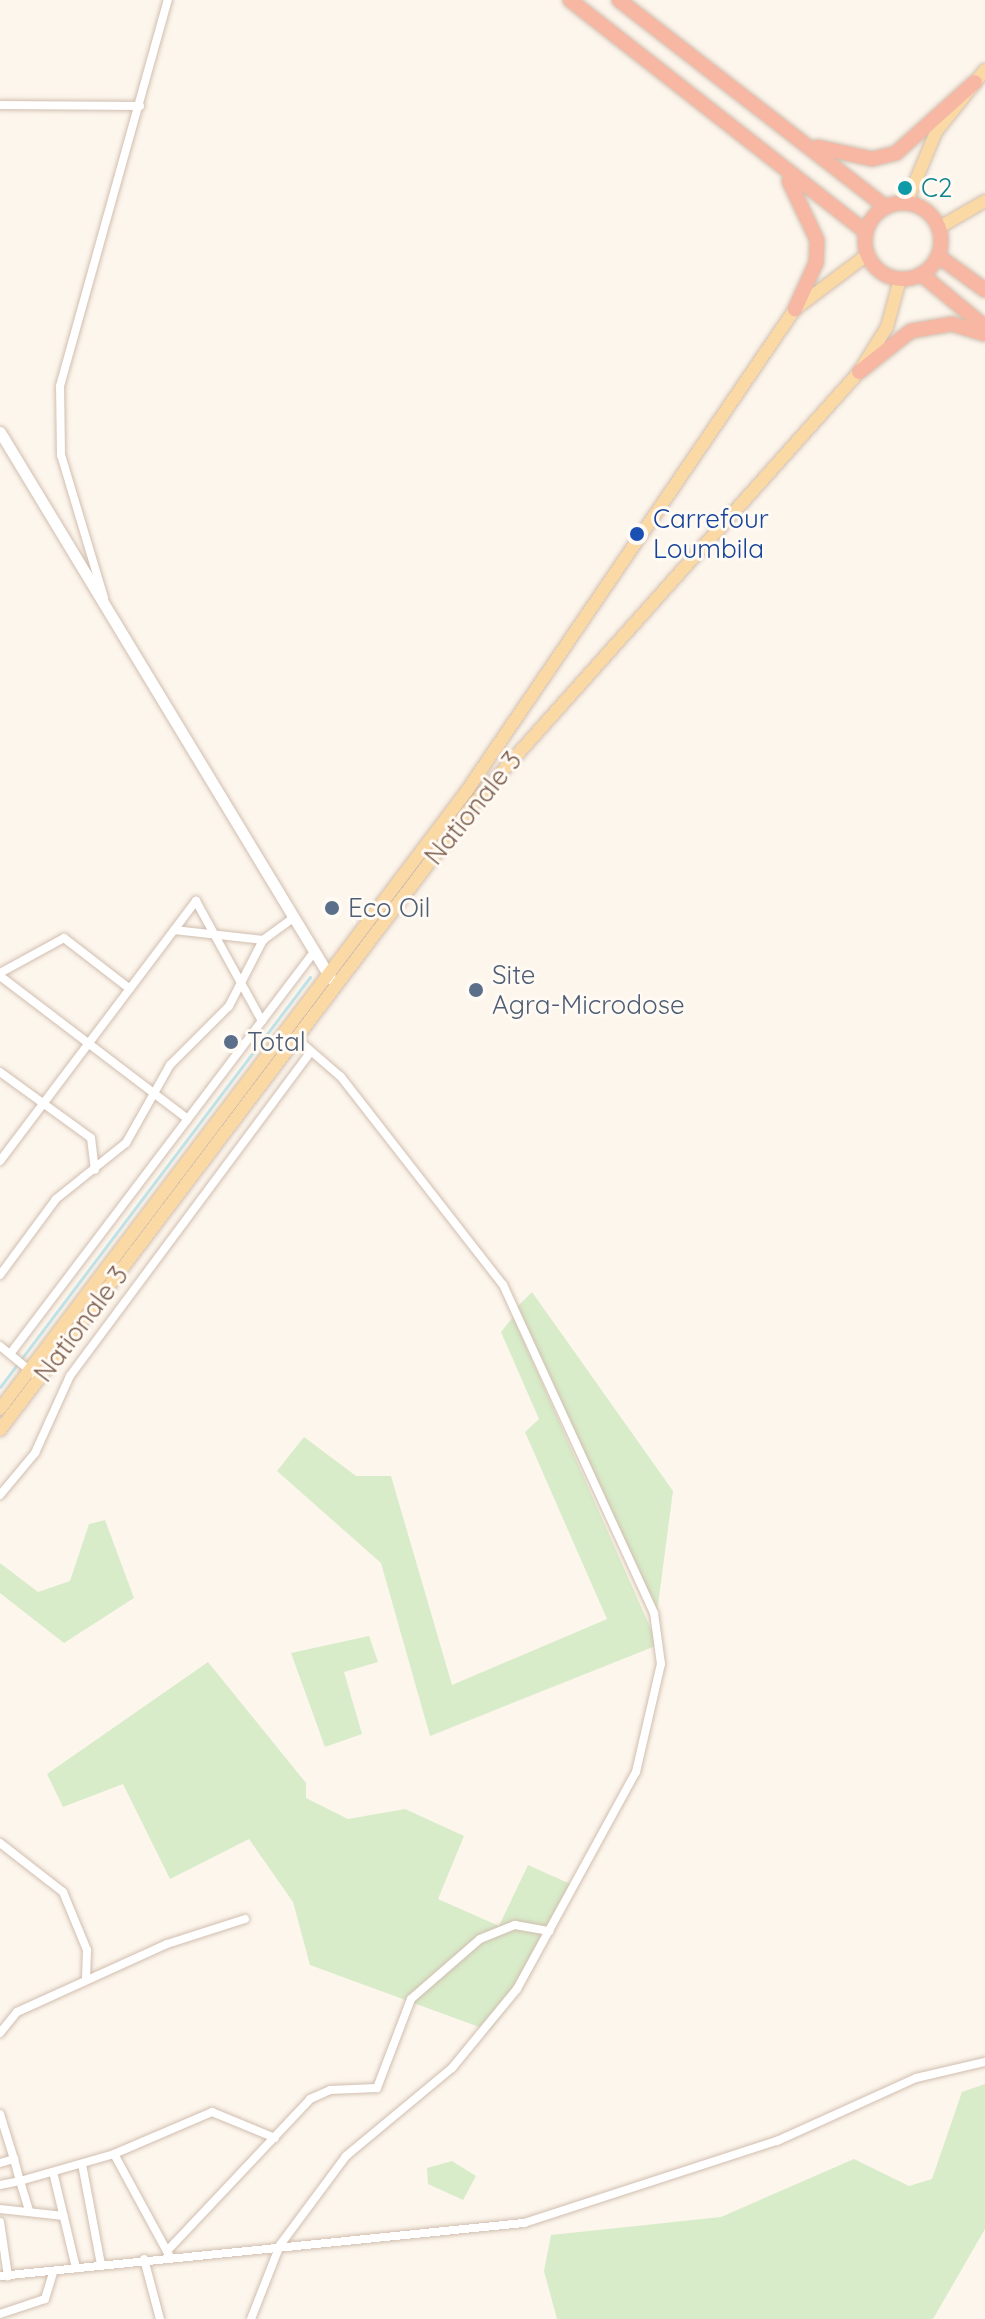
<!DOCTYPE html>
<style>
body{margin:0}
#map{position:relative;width:985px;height:2319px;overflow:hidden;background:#fdf6ec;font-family:Quicksand,sans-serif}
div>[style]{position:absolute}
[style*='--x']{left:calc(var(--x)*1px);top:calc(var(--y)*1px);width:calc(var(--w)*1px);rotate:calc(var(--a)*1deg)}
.green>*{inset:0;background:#d8ecc9}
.stream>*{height:3px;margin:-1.5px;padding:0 1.5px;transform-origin:1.5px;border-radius:1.5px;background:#bfe3e8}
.roads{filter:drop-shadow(0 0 2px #d1beb0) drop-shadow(0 0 2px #d1beb0)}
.street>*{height:8px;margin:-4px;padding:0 4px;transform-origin:4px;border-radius:4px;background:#fff}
.secondary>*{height:11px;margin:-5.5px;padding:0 5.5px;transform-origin:5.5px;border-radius:5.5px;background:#fff}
.primary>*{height:12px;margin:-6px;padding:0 6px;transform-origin:6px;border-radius:6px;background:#fbd9a5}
.highway>*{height:14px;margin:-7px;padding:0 7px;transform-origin:7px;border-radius:7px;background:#f7b7a3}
.highway>.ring{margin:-7px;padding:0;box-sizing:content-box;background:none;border:14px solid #f7b7a3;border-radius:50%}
.dots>*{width:22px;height:22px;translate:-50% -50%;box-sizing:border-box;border:4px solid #fffaf3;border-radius:50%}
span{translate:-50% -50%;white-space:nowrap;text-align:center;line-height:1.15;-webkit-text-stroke:6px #fffaf3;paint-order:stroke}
.culture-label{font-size:26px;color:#0d838f}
.left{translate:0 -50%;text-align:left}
.transit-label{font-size:26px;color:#164399}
.street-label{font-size:26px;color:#7a5c4d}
.service-label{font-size:26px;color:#4e5e75}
</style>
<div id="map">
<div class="green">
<i style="clip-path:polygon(532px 1292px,673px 1491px,656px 1620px,516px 1308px)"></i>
<i style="clip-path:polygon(513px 1317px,658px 1645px,430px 1736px,381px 1563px,277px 1471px,304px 1437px,356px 1476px,391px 1476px,452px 1685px,607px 1619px,525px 1432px,539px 1419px,501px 1332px)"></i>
<i style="clip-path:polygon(105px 1520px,134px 1598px,64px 1643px,0 1593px,0 1563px,38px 1592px,70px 1581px,89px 1524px)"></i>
<i style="clip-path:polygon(369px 1636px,378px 1662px,344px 1672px,362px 1734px,325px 1747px,291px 1653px)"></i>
<i style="clip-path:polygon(208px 1662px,306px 1783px,306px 1798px,348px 1819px,405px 1809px,464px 1836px,438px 1899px,499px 1926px,528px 1865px,575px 1886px,527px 1980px,490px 2031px,310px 1965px,293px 1902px,249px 1839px,170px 1879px,123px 1784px,63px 1807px,47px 1774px)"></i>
<i style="clip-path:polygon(985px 2084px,985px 2229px,933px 2319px,557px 2319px,544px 2271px,551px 2235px,721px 2217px,854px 2159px,909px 2186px,932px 2179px,962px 2092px)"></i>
<i style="clip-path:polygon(452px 2161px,476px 2176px,463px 2200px,428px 2184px,427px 2168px)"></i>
</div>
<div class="stream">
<i style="--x:0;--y:1387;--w:514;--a:-52.91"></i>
</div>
<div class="roads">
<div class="street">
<i style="--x:0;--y:105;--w:140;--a:0.4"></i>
<i style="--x:104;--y:598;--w:149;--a:-106.7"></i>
<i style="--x:61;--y:455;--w:69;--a:-90.8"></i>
<i style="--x:60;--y:386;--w:401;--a:-74.4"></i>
<i style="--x:174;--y:930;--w:90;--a:6.4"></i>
<i style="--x:263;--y:940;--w:36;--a:-36"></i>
<i style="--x:0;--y:973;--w:73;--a:-28.7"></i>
<i style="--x:64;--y:938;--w:83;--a:37.7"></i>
<i style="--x:0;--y:976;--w:236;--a:37.3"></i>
<i style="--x:0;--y:1072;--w:112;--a:36"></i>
<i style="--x:91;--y:1138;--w:32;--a:83"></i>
<i style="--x:0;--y:1161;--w:326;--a:-53"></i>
<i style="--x:196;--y:901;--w:137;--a:61.2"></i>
<i style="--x:0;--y:1275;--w:94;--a:-53.6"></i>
<i style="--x:56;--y:1199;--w:90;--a:-38.7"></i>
<i style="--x:126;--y:1143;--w:90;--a:-60.6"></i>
<i style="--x:170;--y:1065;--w:83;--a:-45"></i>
<i style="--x:229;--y:1006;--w:74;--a:-62.7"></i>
<i style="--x:0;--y:1346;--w:50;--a:39.4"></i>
<i style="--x:10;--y:1354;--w:504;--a:-52.9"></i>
<i style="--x:0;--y:1495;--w:55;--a:-50.2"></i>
<i style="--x:35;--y:1453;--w:85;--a:-65.6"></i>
<i style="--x:70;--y:1376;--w:404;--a:-53.4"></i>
<i style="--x:0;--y:1843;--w:80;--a:37.9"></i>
<i style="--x:63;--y:1892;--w:63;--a:67.5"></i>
<i style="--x:87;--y:1950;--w:30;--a:92"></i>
<i style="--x:0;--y:2033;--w:27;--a:-51"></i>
<i style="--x:17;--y:2012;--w:165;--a:-24.4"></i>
<i style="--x:167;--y:1944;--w:82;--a:-17.8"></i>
<i style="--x:0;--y:2114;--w:47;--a:72.7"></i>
<i style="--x:114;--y:2154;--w:115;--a:61.4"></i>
<i style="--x:0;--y:2163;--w:15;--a:-16"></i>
<i style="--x:14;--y:2159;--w:23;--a:75"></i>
<i style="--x:20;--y:2181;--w:98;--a:-16"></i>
<i style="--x:114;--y:2154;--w:107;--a:-23.2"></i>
<i style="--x:212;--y:2112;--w:68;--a:22.4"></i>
<i style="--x:82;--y:2164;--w:103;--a:79.3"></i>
<i style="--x:53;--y:2172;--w:99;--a:76.5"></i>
<i style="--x:0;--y:2185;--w:20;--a:-11"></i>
<i style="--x:20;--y:2181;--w:30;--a:73"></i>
<i style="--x:0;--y:2209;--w:64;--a:6.2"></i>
<i style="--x:0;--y:2222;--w:55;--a:81.6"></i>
<i style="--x:167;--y:2251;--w:209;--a:-46.7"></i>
<i style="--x:310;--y:2099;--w:22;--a:-24"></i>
<i style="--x:330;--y:2090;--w:47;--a:-2.4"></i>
<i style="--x:377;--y:2088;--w:95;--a:-69.1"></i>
<i style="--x:411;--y:1999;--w:91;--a:-41"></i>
<i style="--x:480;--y:1939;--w:38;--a:-22"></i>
<i style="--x:515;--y:1925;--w:35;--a:10"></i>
<i style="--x:144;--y:2259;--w:62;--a:75.1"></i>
<i style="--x:0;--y:2276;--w:527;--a:-5.78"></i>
<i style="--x:524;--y:2223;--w:266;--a:-18"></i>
<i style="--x:777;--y:2141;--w:153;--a:-24.4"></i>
<i style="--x:916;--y:2078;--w:71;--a:-13.1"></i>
<i style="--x:0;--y:2314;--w:47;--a:-18.4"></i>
<i style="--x:45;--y:2299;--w:28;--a:-73"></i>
<i style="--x:251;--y:2319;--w:79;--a:-68.6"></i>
<i style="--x:280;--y:2245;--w:111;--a:-53.4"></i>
<i style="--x:346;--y:2156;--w:138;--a:-39.7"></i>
<i style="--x:452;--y:2068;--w:102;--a:-50.6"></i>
<i style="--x:517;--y:1989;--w:247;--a:-61.3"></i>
<i style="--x:636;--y:1772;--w:111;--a:-77"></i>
<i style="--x:661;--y:1664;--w:51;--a:-97.8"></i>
<i style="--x:654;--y:1613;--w:361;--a:-114.7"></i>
<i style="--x:503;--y:1285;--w:264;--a:-127.9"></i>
<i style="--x:341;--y:1077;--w:60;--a:-139.1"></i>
</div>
<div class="secondary">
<i style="--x:0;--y:432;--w:639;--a:58.82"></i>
</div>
<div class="primary">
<i style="--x:906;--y:204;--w:78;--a:-67.4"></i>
<i style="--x:936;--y:132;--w:79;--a:-51.7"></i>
<i style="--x:938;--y:228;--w:54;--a:-29.9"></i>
<i style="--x:0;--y:1409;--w:773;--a:-52.94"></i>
<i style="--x:466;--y:792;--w:584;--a:-55.74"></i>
<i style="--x:795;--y:309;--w:90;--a:-36.9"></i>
<i style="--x:0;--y:1430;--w:787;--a:-52.9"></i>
<i style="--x:475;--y:802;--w:577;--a:-48.23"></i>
<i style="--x:859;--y:372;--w:53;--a:-58.1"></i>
<i style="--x:887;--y:327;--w:50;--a:-74.8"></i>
</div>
<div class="highway">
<i style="--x:570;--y:0;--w:376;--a:38.1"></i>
<i style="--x:619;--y:0;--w:338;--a:37.8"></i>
<i style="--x:818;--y:147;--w:55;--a:12.5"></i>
<i style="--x:872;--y:159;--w:25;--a:-14"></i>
<i style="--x:896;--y:153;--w:106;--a:-41.9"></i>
<i style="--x:789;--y:181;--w:65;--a:64.6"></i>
<i style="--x:817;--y:240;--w:23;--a:92"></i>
<i style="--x:816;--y:263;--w:51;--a:114.5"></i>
<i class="ring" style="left:865px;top:203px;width:62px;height:62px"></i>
<i style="--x:938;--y:256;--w:58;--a:35.9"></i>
<i style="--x:921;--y:274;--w:83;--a:39.6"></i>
<i style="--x:859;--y:372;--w:66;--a:-38.3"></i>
<i style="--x:911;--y:331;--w:42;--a:-9.7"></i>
<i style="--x:952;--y:324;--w:34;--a:17"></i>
</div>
</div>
<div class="dots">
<i style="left:905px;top:188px;background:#0f9aa8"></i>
<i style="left:637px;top:534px;background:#1a4fb4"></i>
<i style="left:332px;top:908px;background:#5c6f8a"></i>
<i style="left:476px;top:990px;background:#5c6f8a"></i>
<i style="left:231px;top:1042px;background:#5c6f8a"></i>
</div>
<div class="culture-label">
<span class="left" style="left:921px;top:188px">C2</span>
</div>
<div class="transit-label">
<span class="left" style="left:653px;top:534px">Carrefour<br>Loumbila</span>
</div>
<div class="street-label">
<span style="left:473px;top:808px;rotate:-51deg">Nationale 3</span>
<span style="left:81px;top:1324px;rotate:-53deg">Nationale 3</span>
</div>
<div class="service-label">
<span class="left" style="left:348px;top:908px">Eco Oil</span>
<span class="left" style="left:492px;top:990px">Site<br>Agra-Microdose</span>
<span class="left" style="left:247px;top:1042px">Total</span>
</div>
</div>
